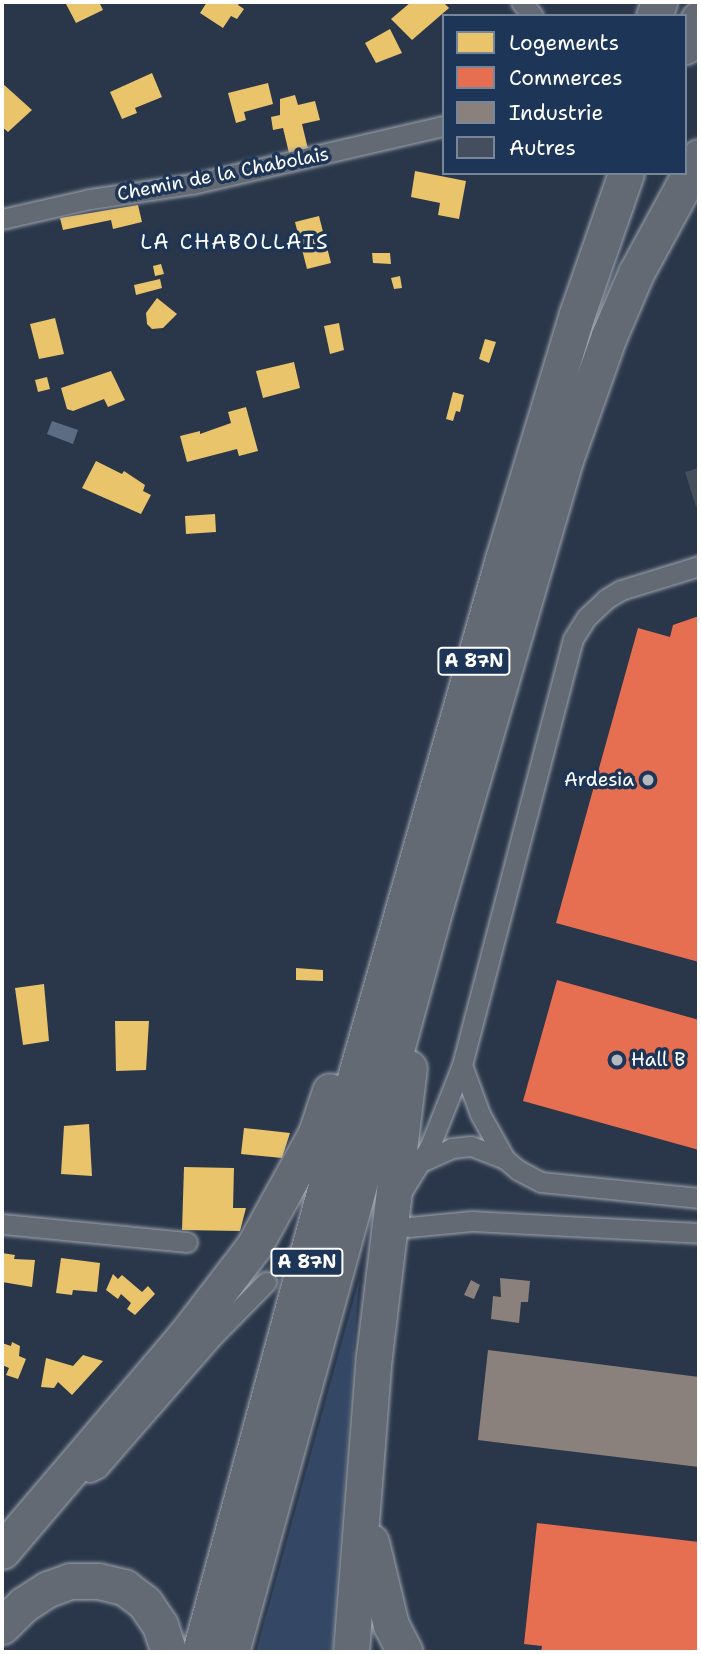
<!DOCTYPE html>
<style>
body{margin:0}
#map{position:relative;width:701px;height:1654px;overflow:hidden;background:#2a374a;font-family:"Shantell Sans",sans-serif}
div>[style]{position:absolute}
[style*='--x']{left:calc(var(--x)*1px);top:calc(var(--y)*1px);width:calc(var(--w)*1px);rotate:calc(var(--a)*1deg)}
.green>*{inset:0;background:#344865}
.water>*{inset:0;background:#5c6d83}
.homes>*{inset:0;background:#e9c46a}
.shops>*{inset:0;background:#e76f51}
.industry>*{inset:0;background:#8a817c}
.building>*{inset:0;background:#444e5c}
.minor-tunnel>*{height:19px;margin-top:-9.5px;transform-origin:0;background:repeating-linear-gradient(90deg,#3f4b5c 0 19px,transparent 0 29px)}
.roads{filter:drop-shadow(0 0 2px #9fa5ae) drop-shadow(0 0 2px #9fa5ae)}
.minor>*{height:19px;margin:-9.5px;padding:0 9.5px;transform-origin:9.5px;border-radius:9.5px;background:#636a74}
.motorway>*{height:35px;margin:-17.5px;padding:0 17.5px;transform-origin:17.5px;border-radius:17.5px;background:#636a74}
.dots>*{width:19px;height:19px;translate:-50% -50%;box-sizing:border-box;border:4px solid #1d3557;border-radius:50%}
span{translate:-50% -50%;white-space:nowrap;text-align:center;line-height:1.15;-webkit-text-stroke:7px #1d3557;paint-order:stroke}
.shield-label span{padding:2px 5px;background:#1d3557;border:2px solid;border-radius:5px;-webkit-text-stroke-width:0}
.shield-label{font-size:18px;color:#fff;font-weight:700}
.street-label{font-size:19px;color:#fff}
.poi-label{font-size:19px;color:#fff}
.right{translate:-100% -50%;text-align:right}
.left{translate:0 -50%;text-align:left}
.neighbourhood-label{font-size:21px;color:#fff;letter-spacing:2px}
.frame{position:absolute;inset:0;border:4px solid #fff;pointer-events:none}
.legend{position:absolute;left:442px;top:14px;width:245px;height:161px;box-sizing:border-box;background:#1d3557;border:2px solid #77869a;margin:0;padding:9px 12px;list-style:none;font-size:21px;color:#fff}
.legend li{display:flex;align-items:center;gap:14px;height:35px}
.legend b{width:35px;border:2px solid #77869a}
</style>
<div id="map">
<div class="green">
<i style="clip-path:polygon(359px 1280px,332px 1652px,256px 1652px)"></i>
</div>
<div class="water">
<i style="clip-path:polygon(52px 421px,78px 430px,73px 444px,47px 434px)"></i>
</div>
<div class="homes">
<i style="clip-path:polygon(71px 2px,99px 2px,103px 10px,76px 23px,66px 4px)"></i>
<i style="clip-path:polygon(207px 2px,240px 2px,238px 5px,244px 9px,237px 19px,231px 16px,223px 28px,200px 13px)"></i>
<i style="clip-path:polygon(411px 2px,443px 2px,449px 8px,412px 40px,391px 19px)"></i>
<i style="clip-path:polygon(390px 29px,402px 53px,376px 63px,365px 43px)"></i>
<i style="clip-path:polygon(152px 73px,162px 97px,135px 108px,137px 113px,122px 119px,110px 92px)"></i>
<i style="clip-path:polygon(2px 83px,32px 110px,8px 132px,2px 127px)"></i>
<i style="clip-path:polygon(268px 83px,273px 104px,244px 112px,246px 120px,236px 123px,228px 93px)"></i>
<i style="clip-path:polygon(295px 95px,298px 105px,315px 101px,320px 120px,302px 124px,308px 149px,289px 153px,283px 128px,273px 130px,271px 117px,280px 115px,280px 99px)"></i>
<i style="clip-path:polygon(415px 171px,466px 181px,459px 219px,438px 215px,440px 203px,411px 197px)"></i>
<i style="clip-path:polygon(138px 205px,142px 222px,113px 229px,111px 220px,63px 230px,60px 218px)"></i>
<i style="clip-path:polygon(319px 216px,331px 263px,307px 269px,295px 222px)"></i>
<i style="clip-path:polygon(372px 253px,390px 253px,391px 264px,373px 263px)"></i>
<i style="clip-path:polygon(161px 264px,164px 274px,155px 276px,153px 266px)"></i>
<i style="clip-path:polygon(400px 276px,402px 288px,394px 289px,391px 278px)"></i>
<i style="clip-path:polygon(160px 279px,162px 288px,136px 295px,134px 285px)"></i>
<i style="clip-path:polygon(157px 298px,177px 314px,163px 328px,152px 329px,147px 324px,146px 313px)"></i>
<i style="clip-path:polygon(55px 318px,64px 354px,39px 359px,30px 324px)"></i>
<i style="clip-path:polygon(339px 323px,344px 350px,330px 354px,324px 326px)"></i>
<i style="clip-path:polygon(485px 339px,496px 342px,489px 363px,479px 359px)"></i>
<i style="clip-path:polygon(294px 362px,300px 388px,263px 398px,256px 371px)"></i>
<i style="clip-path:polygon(111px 371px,125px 400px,108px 407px,104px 399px,73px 411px,67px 409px,61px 388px)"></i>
<i style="clip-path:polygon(47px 377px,50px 389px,38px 392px,35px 380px)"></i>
<i style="clip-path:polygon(453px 392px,464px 395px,460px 412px,456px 411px,453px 421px,446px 419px)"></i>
<i style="clip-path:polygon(246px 407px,258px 451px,239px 456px,237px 449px,187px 462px,180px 436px,200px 431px,200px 434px,231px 423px,228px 412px)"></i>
<i style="clip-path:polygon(96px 461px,122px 474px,124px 471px,145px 485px,143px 491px,151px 495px,141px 514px,82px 488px)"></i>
<i style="clip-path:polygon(215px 514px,216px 532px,186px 534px,185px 516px)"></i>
<i style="clip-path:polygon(296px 968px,323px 970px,323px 981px,296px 980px)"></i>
<i style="clip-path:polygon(44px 984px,49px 1041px,23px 1045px,15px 988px)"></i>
<i style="clip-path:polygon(115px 1021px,149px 1021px,146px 1070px,116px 1071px)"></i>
<i style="clip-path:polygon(89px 1124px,92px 1176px,61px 1174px,64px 1126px)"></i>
<i style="clip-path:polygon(244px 1128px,290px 1133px,282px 1158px,241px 1154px)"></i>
<i style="clip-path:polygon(184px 1167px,234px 1168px,233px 1208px,246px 1208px,240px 1231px,182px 1230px)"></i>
<i style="clip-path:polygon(2px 1253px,15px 1255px,14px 1259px,35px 1260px,32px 1287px,2px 1282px)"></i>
<i style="clip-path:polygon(61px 1258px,100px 1263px,97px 1292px,73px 1290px,72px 1295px,56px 1293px)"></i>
<i style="clip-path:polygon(113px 1274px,118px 1279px,122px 1275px,142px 1292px,148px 1286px,155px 1294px,135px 1315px,127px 1309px,131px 1303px,121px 1294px,118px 1299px,106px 1290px)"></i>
<i style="clip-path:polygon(12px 1342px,20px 1346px,19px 1356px,26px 1359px,18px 1379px,6px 1375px,9px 1368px,2px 1365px,2px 1343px,11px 1346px)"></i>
<i style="clip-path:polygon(83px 1355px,103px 1361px,72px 1395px,58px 1382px,54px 1388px,41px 1387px,46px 1358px,73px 1366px)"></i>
</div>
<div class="shops">
<i style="clip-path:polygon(699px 616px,699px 962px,556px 923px,638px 628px,670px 637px,673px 625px)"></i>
<i style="clip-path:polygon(557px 980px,699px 1020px,699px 1150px,523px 1101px)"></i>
<i style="clip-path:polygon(537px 1523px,699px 1542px,699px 1652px,541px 1652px,542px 1646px,524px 1644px)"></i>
</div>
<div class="industry">
<i style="clip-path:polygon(500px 1278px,530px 1281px,528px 1302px,521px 1302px,519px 1323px,491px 1319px,493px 1296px,501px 1297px)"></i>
<i style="clip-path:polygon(471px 1280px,480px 1285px,474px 1299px,464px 1295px)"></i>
<i style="clip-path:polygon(488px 1350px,699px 1377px,699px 1467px,478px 1440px)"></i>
</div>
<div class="building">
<i style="clip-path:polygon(699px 468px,699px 506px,696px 507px,685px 472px)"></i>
</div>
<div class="minor-tunnel">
<i style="--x:266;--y:1282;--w:35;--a:-49"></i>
<i style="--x:289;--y:1256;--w:24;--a:-30"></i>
</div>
<div class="roads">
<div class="minor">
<i style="--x:521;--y:2;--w:18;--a:49"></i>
<i style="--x:2;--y:219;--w:90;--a:-12.8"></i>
<i style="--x:90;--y:199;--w:103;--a:-8.4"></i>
<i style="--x:192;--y:184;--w:259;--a:-13"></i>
<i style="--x:462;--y:1065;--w:52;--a:69.8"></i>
<i style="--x:480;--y:1114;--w:51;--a:60.9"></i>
<i style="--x:421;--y:1162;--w:34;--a:-24"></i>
<i style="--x:452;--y:1148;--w:19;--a:-6"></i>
<i style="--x:471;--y:1146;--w:36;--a:21"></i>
<i style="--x:505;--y:1159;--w:17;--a:40"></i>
<i style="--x:518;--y:1170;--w:26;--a:28"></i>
<i style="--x:541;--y:1182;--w:159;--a:5.8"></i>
<i style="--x:401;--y:1193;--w:55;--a:-58.3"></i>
<i style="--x:430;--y:1146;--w:87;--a:-68.4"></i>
<i style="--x:462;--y:1065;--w:440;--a:-75.4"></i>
<i style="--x:573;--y:639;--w:26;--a:-58"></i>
<i style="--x:587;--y:617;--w:26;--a:-43"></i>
<i style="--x:606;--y:599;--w:17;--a:-31"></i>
<i style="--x:621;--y:590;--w:82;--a:-17.1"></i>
<i style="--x:2;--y:1224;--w:186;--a:5.6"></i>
<i style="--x:409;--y:1227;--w:63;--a:-5.4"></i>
<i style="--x:472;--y:1221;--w:227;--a:3"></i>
<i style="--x:73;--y:1468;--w:17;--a:13"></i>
<i style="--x:90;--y:1472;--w:9;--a:-27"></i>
<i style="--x:98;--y:1468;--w:175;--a:-48.9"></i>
<i style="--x:213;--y:1336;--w:76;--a:-45.5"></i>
</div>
<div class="motorway">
<i style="--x:654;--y:16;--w:15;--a:-70"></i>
<i style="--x:685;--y:46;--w:30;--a:-63"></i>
<i style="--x:371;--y:1542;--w:85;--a:76.5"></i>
<i style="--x:391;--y:1625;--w:30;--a:63"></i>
<i style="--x:2;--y:1551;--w:282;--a:-49.6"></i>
<i style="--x:185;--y:1336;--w:113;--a:-52.5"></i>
<i style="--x:254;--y:1246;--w:129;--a:-61.2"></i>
<i style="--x:316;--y:1133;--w:44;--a:-71.6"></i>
<i style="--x:2;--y:1626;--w:30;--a:-45"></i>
<i style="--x:23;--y:1605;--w:30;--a:-33"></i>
<i style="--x:48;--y:1589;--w:23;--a:-20"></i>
<i style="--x:70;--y:1581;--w:28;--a:0"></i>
<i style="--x:98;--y:1581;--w:27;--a:13"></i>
<i style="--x:124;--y:1587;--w:26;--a:37"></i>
<i style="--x:145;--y:1603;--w:27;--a:56"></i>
<i style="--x:160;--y:1625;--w:28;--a:72"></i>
<i style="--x:200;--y:1652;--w:602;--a:-74.88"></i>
<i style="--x:357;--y:1071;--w:532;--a:-74.08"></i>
<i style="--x:503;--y:559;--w:256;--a:-73.2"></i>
<i style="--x:577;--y:314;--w:149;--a:-70.8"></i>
<i style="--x:231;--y:1652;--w:776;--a:-74.67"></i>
<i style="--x:436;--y:904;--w:462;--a:-73.8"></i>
<i style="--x:565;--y:460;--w:132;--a:-70.5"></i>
<i style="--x:609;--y:336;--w:69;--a:-66.8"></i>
<i style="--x:636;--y:273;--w:132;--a:-61.5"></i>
<i style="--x:351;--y:1652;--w:297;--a:-85.6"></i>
<i style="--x:374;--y:1356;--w:290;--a:-83.1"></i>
</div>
</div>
<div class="dots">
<i style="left:648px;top:780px;background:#b4b9c0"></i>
<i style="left:617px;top:1060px;background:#b4b9c0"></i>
</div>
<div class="shield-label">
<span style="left:474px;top:661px">A 87N</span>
<span style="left:307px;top:1262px">A 87N</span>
</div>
<div class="street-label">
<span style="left:223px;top:174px;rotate:-11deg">Chemin de la Chabolais</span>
</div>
<div class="poi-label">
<span class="right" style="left:634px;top:780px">Ardesia</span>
<span class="left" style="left:631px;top:1060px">Hall B</span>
</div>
<div class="neighbourhood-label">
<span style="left:235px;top:242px">LA CHABOLLAIS</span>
</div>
<div class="frame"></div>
<ul class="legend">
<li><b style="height:19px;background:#e9c46a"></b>Logements</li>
<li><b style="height:19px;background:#e76f51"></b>Commerces</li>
<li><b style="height:19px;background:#8a817c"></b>Industrie</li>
<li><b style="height:19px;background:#444e5c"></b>Autres</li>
</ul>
</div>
